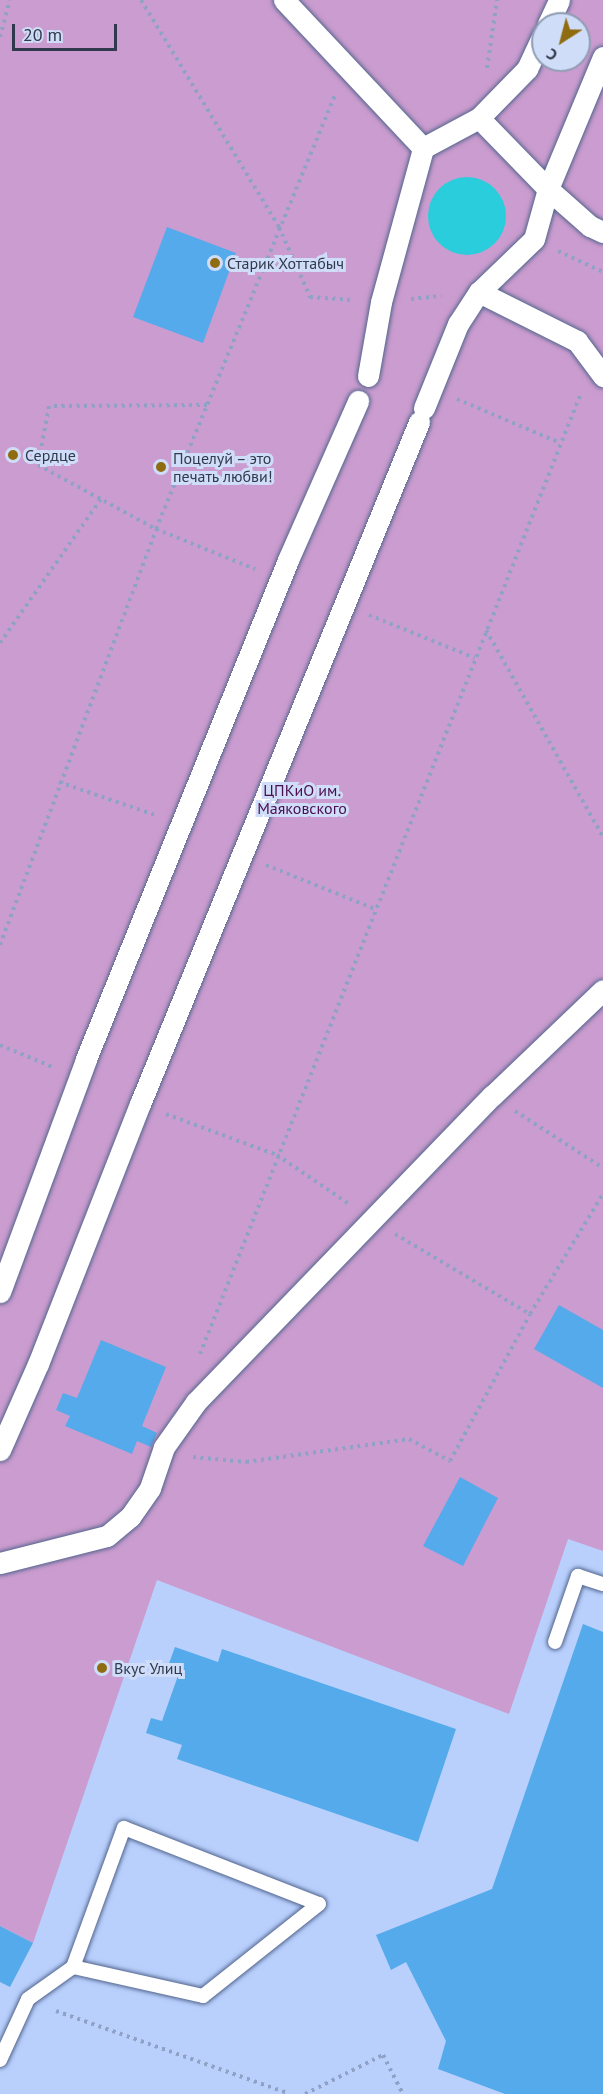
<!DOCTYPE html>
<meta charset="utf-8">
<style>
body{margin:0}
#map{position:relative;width:603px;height:2094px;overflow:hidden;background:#b9d0fd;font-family:"PT Sans",sans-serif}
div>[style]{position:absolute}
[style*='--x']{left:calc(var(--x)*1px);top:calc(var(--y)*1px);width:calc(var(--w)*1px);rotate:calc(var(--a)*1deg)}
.green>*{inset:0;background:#cb9ccf}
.water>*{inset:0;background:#2acddb}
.round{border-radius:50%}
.building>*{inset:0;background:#55aaeb}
.path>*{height:4px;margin-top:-2px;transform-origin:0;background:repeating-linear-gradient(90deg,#8fa2c6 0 3px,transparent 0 7.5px)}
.roads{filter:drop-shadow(0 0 2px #52658d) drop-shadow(0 0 2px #52658d)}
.service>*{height:14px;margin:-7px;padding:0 7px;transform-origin:7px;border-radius:7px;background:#fff}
.pedestrian>*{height:21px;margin:-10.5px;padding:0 10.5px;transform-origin:10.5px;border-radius:10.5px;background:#fff}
.dots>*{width:16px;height:16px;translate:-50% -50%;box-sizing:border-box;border:3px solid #cfddf8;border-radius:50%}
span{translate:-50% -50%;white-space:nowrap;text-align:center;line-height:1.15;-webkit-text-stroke:6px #cfddf8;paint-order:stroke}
.poi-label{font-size:16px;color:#313a4c}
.left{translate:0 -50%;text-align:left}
.park-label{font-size:16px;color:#4b0e51}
.north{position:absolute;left:531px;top:12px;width:60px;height:60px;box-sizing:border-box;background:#cfddf8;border:2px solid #909cb3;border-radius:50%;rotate:216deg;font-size:16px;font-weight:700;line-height:24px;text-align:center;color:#313a4c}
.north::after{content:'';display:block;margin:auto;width:21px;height:27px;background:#906c11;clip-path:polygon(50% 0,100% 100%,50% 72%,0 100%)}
.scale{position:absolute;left:12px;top:24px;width:105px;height:27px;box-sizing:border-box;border:3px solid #313a4c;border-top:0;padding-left:8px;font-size:18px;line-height:21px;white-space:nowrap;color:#313a4c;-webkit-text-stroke:4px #cfddf8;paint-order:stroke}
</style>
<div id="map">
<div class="green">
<i style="clip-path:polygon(evenodd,0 0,603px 0,603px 1551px,568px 1539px,509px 1714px,157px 1580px,33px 1943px,0 1926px,0 0,543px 24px,579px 24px,579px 60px,543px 60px,543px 24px)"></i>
</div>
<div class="water">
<i class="round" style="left:428px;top:177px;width:78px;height:78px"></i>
</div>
<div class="building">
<i style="clip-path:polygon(167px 227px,236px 253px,203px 343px,133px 317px)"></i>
<i style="clip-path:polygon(559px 1305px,603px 1330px,603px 1388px,534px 1349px)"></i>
<i style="clip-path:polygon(101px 1340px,166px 1367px,142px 1426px,157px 1433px,151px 1447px,137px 1441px,132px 1454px,65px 1426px,70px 1416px,56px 1410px,63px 1393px,77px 1398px)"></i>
<i style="clip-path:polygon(460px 1477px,498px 1498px,463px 1566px,423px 1546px)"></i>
<i style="clip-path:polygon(583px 1624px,603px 1632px,603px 2094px,505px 2094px,438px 2069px,446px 2041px,406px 1962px,391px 1970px,376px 1935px,492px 1889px)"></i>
<i style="clip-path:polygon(175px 1647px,218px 1662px,222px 1649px,456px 1729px,418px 1842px,177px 1759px,182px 1745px,146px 1733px,151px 1718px,162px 1721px,180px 1670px,168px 1666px)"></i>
<i style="clip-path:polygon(0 1926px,33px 1943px,10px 1987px,0 1982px)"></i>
</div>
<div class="path">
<i style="--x:141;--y:0;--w:266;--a:58.7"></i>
<i style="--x:279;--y:227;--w:77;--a:66.1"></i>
<i style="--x:310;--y:297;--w:42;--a:4.1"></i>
<i style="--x:0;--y:37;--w:38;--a:-75"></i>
<i style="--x:487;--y:68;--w:69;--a:-81.6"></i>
<i style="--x:558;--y:251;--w:50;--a:25"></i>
<i style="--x:411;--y:299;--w:31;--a:-6"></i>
<i style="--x:457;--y:399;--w:112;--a:23.1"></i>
<i style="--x:207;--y:405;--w:158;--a:179.6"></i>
<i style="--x:49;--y:406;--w:60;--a:100.6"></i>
<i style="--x:38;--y:465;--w:134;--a:28.5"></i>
<i style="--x:156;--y:529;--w:107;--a:22"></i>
<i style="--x:369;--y:615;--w:114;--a:22.1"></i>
<i style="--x:486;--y:630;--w:238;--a:60.5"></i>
<i style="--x:0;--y:643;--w:176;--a:-55"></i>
<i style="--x:59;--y:782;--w:102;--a:19"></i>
<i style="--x:266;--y:865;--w:118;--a:22"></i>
<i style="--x:0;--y:945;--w:444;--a:-69.4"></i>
<i style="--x:156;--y:529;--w:469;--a:-67.6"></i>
<i style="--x:0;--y:1045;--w:60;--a:22.7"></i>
<i style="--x:515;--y:1111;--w:105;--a:32.9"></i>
<i style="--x:166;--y:1114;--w:118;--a:20.3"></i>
<i style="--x:277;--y:1155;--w:87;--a:34.2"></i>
<i style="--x:395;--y:1234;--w:157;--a:30.7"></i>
<i style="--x:200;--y:1354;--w:1034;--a:-68.37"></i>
<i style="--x:193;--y:1457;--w:53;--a:5.4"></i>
<i style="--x:246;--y:1462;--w:165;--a:-8"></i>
<i style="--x:409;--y:1439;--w:47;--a:28.2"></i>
<i style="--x:450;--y:1461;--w:167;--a:-61.4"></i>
<i style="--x:530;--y:1314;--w:140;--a:-58.7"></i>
<i style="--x:56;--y:2011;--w:245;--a:19.5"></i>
<i style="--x:305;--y:2094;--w:87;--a:-26.6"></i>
<i style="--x:383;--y:2055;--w:44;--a:62.9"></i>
</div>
<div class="roads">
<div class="service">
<i style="--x:555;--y:1642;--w:70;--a:-70.8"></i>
<i style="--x:578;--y:1576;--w:26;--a:18"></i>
<i style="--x:0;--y:2060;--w:67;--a:-65.3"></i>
<i style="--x:28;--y:1999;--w:55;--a:-35.4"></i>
<i style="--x:73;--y:1967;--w:148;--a:-69.9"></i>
<i style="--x:124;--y:1828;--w:209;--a:21.3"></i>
<i style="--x:319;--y:1904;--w:148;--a:141.6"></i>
<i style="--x:203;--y:1996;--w:133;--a:-167.4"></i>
</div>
<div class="pedestrian">
<i style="--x:284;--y:0;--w:203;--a:46.8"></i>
<i style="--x:548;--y:24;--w:26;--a:-65"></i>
<i style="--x:479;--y:118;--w:99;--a:45.8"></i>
<i style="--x:548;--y:189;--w:56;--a:41.4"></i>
<i style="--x:590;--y:226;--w:14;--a:25"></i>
<i style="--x:479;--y:292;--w:110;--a:26.6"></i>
<i style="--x:577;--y:341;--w:44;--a:53.4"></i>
<i style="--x:368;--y:376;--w:75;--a:-80"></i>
<i style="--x:381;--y:302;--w:160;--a:-74.7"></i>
<i style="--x:423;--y:148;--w:64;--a:-28.2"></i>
<i style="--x:479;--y:118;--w:69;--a:-45.6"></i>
<i style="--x:527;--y:69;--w:38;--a:-65"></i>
<i style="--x:424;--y:408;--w:91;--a:-68"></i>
<i style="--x:458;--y:324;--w:38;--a:-57"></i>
<i style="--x:479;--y:292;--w:76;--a:-43.9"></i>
<i style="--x:534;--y:239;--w:52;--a:-74.4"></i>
<i style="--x:548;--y:189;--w:143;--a:-67.4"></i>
<i style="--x:0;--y:1292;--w:248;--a:-69.7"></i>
<i style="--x:86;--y:1059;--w:538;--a:-67.96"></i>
<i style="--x:288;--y:560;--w:174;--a:-66.2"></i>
<i style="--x:0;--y:1450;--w:94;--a:-66.2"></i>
<i style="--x:38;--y:1364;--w:279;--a:-68.6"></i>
<i style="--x:140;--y:1104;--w:737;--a:-67.75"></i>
<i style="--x:0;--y:1563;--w:110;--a:-14.2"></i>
<i style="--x:107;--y:1536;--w:30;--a:-40"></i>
<i style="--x:130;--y:1517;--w:35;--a:-55"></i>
<i style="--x:150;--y:1488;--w:43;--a:-71.1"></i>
<i style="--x:164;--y:1447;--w:55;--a:-54.6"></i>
<i style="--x:196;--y:1402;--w:426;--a:-46"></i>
<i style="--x:492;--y:1096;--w:153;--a:-43.7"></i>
</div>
</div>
<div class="dots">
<i style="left:215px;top:263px;background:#906c11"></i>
<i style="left:13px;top:455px;background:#906c11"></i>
<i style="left:161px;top:467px;background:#906c11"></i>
<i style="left:102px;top:1668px;background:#906c11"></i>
</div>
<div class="poi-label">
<span class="left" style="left:227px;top:263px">Старик Хоттабыч</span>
<span class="left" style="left:25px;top:455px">Сердце</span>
<span class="left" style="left:173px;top:467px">Поцелуй – это<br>печать любви!</span>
<span class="left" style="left:114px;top:1668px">Вкус Улиц</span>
</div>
<div class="park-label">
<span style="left:302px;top:799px">ЦПКиО им.<br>Маяковского</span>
</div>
<div class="north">С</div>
<div class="scale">20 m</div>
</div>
